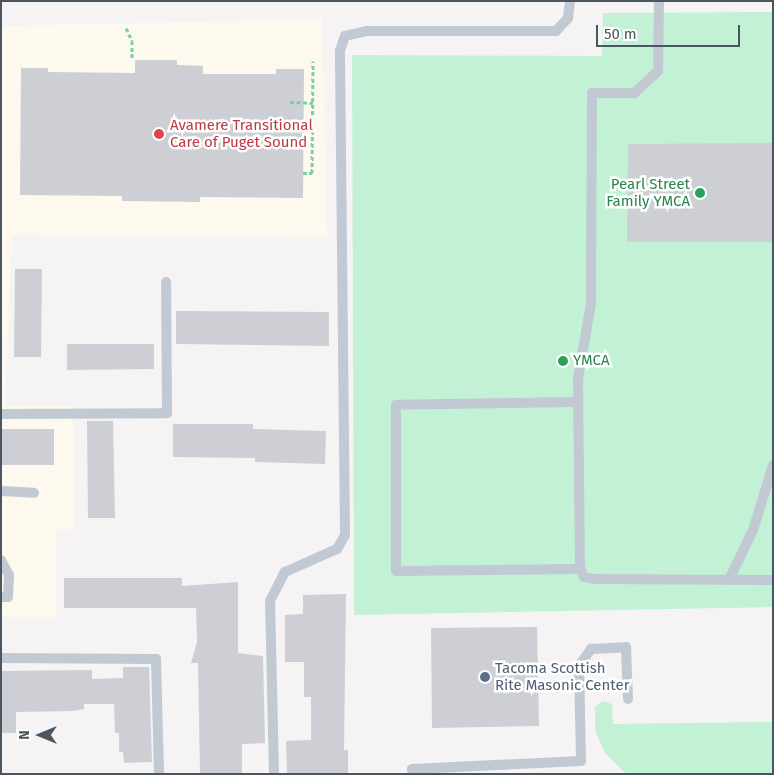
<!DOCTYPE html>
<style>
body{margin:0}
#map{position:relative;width:774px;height:775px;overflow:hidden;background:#f5f3f3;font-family:"Fira Sans",sans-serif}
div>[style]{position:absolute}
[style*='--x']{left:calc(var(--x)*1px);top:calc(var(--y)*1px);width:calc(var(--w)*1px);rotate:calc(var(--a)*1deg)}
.commercial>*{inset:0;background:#fdf9ef}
.green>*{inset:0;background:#c3f1d5}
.building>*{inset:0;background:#cdcfd5}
.path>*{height:3px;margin-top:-1.5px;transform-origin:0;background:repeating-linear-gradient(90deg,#7ad0a6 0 4px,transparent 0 6.5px)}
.service>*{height:10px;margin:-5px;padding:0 5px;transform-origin:5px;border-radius:5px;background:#c1cad2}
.dots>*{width:14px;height:14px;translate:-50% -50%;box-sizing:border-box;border:2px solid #fff;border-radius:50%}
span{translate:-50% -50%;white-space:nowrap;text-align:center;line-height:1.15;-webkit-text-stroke:5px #fff;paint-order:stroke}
.health-label{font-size:15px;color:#be3a42}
.left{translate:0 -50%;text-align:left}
.leisure-label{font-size:15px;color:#27864d}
.right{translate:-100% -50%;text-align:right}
.service-label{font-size:15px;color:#4e5e75}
.frame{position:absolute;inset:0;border:2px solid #4a5661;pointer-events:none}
.north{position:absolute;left:15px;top:710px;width:50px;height:50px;-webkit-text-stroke:4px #fff;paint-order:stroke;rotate:270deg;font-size:14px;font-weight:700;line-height:20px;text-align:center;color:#4a5661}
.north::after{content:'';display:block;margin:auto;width:18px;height:22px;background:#4a5661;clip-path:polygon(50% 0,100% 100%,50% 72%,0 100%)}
.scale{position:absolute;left:596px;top:25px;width:144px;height:22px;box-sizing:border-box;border:2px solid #4a5661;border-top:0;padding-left:6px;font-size:15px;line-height:18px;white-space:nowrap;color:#4a5661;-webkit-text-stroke:4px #fff;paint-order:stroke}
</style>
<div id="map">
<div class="commercial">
<i style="clip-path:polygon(322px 19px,327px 237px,12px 235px,5px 406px,73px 406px,73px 531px,56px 531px,56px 617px,1px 617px,1px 26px)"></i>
</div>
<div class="green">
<i style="clip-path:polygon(773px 12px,773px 607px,354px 615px,352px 55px,602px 56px,603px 13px)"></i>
<i style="clip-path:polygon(602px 701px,612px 704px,613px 724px,773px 722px,773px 774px,626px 774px,605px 753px,595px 730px,595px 707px)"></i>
</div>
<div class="building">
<i style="clip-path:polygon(135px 60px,177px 60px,177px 65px,203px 66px,203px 74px,276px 74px,276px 69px,304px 69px,303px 198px,200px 197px,200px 202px,122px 201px,122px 196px,20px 195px,21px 68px,48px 68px,48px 72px,135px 73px)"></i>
<i style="clip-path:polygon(773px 143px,773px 242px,627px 242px,628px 144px)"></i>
<i style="clip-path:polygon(15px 269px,42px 269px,41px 357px,14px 357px)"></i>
<i style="clip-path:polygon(176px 311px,329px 312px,329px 346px,176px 344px)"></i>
<i style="clip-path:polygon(67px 344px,154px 344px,154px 369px,67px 370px)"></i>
<i style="clip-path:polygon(87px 421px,113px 421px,115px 518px,88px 518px)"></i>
<i style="clip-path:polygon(173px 424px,253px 424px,253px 429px,326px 431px,325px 464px,255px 462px,255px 458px,173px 457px)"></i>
<i style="clip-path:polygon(1px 429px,54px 429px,54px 465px,1px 465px)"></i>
<i style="clip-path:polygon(64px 578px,182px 578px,182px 586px,238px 582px,238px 653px,263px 656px,265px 743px,242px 744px,242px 774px,200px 774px,198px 663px,191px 663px,197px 642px,196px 608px,64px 608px)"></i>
<i style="clip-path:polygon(346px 594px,344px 750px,348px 750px,348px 774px,287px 773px,286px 741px,311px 740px,311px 697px,304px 697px,304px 662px,285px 662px,285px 615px,303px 614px,303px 595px)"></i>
<i style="clip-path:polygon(537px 627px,539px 726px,432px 728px,431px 628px)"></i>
<i style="clip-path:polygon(123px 667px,149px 667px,152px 762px,124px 763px,123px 752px,119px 752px,119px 733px,115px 733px,114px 704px,84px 704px,84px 709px,73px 711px,16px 712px,16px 733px,1px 733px,1px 671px,92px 670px,92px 679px,123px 678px)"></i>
</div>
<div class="path">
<i style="--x:126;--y:28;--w:14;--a:65"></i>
<i style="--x:132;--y:41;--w:18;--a:90"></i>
<i style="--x:290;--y:102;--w:23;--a:2"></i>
<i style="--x:303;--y:173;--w:9;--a:0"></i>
<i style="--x:312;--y:173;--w:112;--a:-89.5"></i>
</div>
<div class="service">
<i style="--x:659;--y:1;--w:70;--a:90.8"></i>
<i style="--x:658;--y:71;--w:33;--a:137"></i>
<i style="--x:634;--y:93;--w:42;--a:180"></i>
<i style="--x:592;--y:93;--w:210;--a:90.3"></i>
<i style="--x:591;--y:303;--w:77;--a:99.7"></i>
<i style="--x:578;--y:379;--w:190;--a:89.4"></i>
<i style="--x:580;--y:569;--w:9;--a:63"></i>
<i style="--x:584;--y:577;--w:10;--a:11"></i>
<i style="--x:594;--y:579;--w:179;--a:0.3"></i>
<i style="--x:578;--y:402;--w:182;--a:179.1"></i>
<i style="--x:396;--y:405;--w:166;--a:90"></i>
<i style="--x:396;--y:571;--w:184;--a:-0.6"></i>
<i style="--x:1;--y:414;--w:166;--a:-0.3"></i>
<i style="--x:167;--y:413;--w:131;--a:-90.4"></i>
<i style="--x:1;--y:491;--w:33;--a:3"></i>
<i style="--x:1;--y:560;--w:17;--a:62"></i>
<i style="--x:9;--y:575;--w:22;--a:93"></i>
<i style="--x:8;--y:597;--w:7;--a:180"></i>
<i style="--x:729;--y:580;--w:55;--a:-64.4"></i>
<i style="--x:753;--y:530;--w:68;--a:-72.9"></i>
<i style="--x:1;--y:658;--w:155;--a:0.4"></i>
<i style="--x:156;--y:659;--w:115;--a:88.5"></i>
<i style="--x:274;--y:774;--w:173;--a:-91.3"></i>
<i style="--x:270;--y:601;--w:33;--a:-63"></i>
<i style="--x:285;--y:572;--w:57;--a:-23.9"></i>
<i style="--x:337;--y:549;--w:16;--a:-60"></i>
<i style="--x:345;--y:535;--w:484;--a:-90.6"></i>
<i style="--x:340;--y:51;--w:16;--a:-72"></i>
<i style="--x:345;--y:36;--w:23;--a:-13"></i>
<i style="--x:367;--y:31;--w:189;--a:0"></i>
<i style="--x:556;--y:31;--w:18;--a:-47"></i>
<i style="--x:568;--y:18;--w:17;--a:-83"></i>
<i style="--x:413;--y:774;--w:5;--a:-101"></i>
<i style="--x:412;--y:769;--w:169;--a:-2.7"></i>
<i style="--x:581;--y:761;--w:95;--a:-91.2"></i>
<i style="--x:579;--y:666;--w:21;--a:-55"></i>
<i style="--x:591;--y:649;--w:35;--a:-3"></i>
<i style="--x:626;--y:647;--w:52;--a:87.8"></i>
</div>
<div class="dots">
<i style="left:159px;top:134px;background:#e0444e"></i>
<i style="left:700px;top:193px;background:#2e9e5b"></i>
<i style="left:563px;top:361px;background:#2e9e5b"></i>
<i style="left:485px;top:677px;background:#5c6f8a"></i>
</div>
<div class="health-label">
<span class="left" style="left:170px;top:134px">Avamere Transitional<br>Care of Puget Sound</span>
</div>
<div class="leisure-label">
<span class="right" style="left:690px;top:193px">Pearl Street<br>Family YMCA</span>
<span class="left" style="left:573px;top:361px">YMCA</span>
</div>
<div class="service-label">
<span class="left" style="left:495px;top:677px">Tacoma Scottish<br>Rite Masonic Center</span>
</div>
<div class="frame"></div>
<div class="north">N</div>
<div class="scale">50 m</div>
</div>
